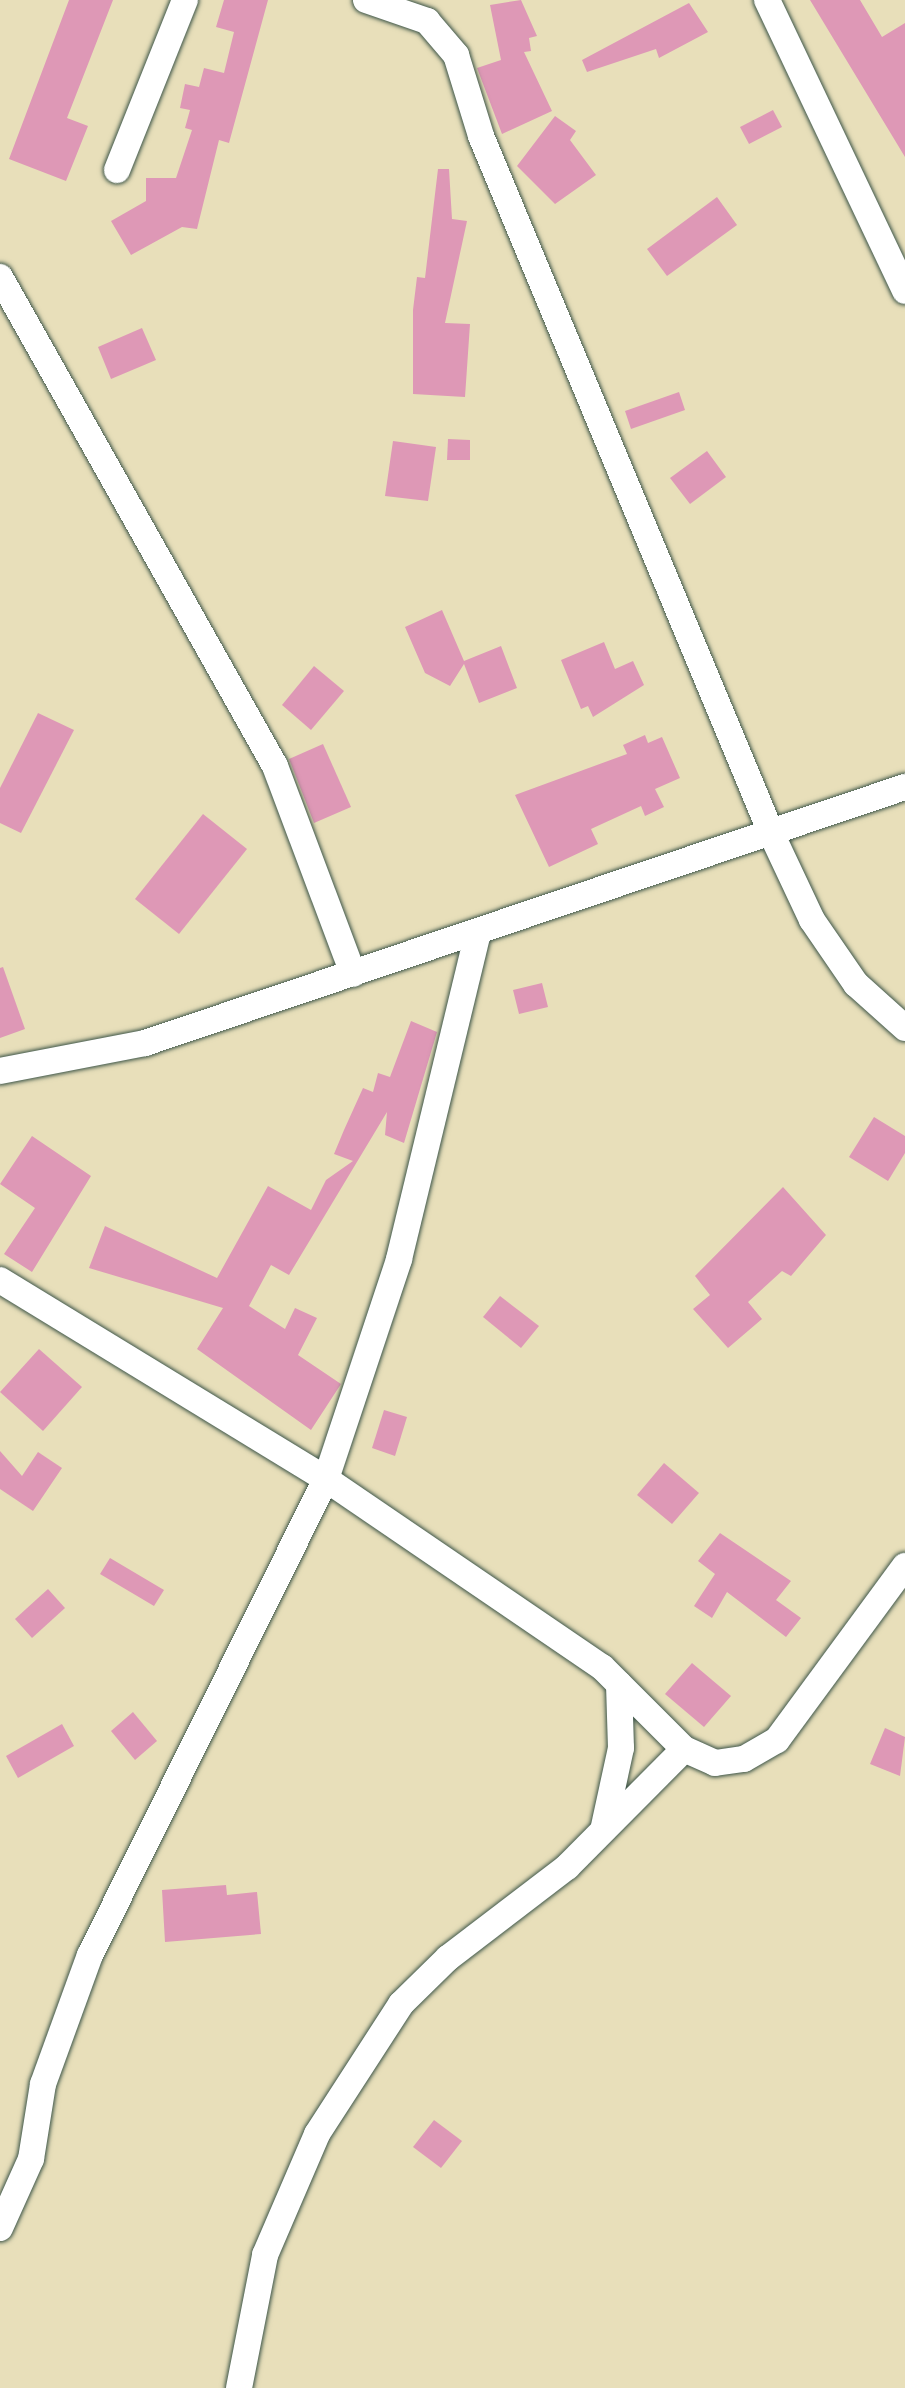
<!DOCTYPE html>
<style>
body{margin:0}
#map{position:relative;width:905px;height:2388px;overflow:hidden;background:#e8dfba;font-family:"Patrick Hand",sans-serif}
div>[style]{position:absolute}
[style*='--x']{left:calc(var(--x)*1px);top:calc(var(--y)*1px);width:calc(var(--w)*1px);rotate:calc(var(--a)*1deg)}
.building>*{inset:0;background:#de98b6}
.roads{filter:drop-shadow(0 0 2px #3d5548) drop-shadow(0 0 2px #3d5548)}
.minor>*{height:26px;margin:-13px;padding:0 13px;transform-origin:13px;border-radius:13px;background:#fff}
span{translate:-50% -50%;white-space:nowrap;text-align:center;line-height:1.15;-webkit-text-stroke:7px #fdfcf7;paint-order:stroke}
</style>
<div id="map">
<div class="building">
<i style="clip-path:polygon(69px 0,113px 0,67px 118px,88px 126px,66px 181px,9px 159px)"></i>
<i style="clip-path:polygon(224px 0,268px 0,229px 143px,219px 140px,197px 229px,182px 227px,131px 255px,111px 221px,146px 201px,146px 178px,176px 178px,192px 130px,185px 128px,190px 110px,180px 108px,185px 84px,199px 87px,204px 68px,224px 73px,234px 32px,216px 27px)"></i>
<i style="clip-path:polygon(521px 0,537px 36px,529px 38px,531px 51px,524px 52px,552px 111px,502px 134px,477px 68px,501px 60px,490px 5px)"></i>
<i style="clip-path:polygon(810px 0,860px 0,882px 37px,905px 23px,905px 157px)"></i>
<i style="clip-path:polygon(689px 3px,708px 32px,659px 58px,656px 49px,587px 72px,582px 60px)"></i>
<i style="clip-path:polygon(773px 110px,782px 127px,749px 144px,740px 127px)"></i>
<i style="clip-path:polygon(555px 116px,576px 131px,570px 140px,596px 175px,555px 204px,517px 166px)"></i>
<i style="clip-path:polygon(438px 169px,449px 169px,452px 219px,467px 221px,445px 323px,470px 324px,465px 397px,413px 394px,413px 310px,417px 277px,425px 278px)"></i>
<i style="clip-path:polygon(717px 197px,737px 225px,667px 276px,647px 249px)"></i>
<i style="clip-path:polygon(142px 328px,156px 360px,111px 379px,98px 347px)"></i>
<i style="clip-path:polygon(679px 392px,685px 410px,631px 429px,625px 411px)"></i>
<i style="clip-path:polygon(448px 439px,470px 440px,470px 460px,447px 460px)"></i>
<i style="clip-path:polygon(393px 441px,436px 447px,428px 501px,385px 496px)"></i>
<i style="clip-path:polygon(707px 451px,726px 477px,690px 504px,670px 478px)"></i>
<i style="clip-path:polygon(442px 610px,464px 661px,501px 646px,517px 688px,479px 703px,464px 664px,450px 686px,425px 673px,405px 627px)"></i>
<i style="clip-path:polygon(604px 642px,615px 669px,633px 661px,644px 685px,593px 717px,588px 706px,581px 709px,561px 660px)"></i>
<i style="clip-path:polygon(314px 666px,344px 691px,311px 730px,282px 705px)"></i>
<i style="clip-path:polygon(38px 713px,74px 730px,21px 833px,0 823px,0 788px)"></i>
<i style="clip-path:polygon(645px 735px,648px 743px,662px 737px,680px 778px,655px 789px,664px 807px,645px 816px,641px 806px,591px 829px,598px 844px,549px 867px,515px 795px,627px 754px,623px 745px)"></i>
<i style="clip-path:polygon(323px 744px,351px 807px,314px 823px,289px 759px)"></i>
<i style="clip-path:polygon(203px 814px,247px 849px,179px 934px,135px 899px)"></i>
<i style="clip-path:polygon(3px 967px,25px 1029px,0 1038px,0 968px)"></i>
<i style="clip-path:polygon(542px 983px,548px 1007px,519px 1014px,513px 990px)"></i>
<i style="clip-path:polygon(411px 1021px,437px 1032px,404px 1143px,385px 1135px,387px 1112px,289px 1275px,271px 1265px,249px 1306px,285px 1329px,295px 1308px,317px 1318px,298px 1355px,341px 1384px,311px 1430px,197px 1349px,223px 1308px,89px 1268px,105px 1226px,217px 1278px,268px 1186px,311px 1210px,326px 1180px,353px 1161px,334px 1154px,344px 1130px,363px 1088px,373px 1092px,378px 1073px,390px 1077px)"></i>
<i style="clip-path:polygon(874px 1117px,905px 1136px,905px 1153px,888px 1181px,849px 1157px)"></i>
<i style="clip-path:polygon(32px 1136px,91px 1176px,32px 1272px,4px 1254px,35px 1208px,0 1184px)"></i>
<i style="clip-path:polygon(783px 1187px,826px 1235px,791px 1276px,782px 1271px,748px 1302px,762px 1319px,728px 1348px,693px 1309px,710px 1295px,695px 1276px)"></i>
<i style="clip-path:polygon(500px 1296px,539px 1326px,521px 1348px,483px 1317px)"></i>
<i style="clip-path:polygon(39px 1349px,82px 1387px,43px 1431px,0 1392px)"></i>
<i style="clip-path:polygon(384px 1410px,407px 1417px,395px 1456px,372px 1448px)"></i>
<i style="clip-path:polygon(0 1451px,22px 1476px,38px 1452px,62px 1468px,33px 1511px,0 1489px)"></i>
<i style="clip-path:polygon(664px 1463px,699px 1493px,672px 1524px,637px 1495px)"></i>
<i style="clip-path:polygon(720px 1533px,791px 1581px,776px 1600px,801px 1618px,786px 1637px,727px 1592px,712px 1618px,694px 1606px,715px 1574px,698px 1561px)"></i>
<i style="clip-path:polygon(110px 1558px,164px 1590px,154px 1606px,100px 1574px)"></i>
<i style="clip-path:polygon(48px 1589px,65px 1608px,32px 1638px,15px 1619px)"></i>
<i style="clip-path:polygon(692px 1663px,731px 1696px,704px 1727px,665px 1694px)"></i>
<i style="clip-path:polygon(133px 1712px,157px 1741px,135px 1760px,111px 1731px)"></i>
<i style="clip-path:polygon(62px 1724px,74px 1746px,18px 1778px,6px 1756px)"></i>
<i style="clip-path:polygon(885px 1728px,905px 1737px,900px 1776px,870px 1764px)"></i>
<i style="clip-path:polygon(226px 1885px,227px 1895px,257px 1892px,261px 1934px,165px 1942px,162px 1890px)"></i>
<i style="clip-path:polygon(434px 2120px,462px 2141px,441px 2168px,413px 2147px)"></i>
</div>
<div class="roads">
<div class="minor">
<i style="--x:366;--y:0;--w:65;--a:19"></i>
<i style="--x:427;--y:21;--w:45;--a:49.5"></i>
<i style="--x:456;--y:55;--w:85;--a:72.8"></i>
<i style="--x:481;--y:136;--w:757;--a:67.4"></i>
<i style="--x:772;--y:835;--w:94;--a:64.8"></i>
<i style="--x:812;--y:920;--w:78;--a:55.5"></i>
<i style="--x:856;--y:984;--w:66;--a:41.9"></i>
<i style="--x:767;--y:0;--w:322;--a:64.6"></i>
<i style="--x:117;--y:170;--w:183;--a:-68.2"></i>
<i style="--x:0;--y:277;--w:561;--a:60.65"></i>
<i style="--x:275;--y:766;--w:222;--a:69.4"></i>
<i style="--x:0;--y:1071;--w:148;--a:-10.9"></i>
<i style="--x:145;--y:1043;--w:802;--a:-18.62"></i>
<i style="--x:0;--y:1280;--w:382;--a:31.4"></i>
<i style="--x:326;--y:1479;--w:334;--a:34.3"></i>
<i style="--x:602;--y:1667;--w:116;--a:45"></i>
<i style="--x:684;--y:1749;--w:34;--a:24"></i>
<i style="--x:715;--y:1763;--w:29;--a:-8"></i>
<i style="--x:744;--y:1759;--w:38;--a:-30"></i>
<i style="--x:777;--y:1740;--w:216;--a:-53.7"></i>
<i style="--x:604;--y:1826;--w:80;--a:-77.7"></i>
<i style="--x:621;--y:1748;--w:64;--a:-91.8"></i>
<i style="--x:0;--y:2228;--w:76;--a:-65.8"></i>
<i style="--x:31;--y:2159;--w:76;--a:-80.9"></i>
<i style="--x:43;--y:2084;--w:137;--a:-70"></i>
<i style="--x:90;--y:1955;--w:531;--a:-63.63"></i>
<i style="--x:326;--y:1479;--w:232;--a:-71.6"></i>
<i style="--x:399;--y:1259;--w:336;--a:-76.4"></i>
<i style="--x:239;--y:2388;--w:136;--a:-78.9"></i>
<i style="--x:265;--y:2255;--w:132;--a:-66.7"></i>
<i style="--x:317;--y:2134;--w:155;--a:-57.1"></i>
<i style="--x:401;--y:2004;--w:66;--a:-44.4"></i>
<i style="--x:448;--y:1958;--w:150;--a:-37.4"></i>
<i style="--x:567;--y:1867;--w:166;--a:-45.2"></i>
</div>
</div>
</div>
